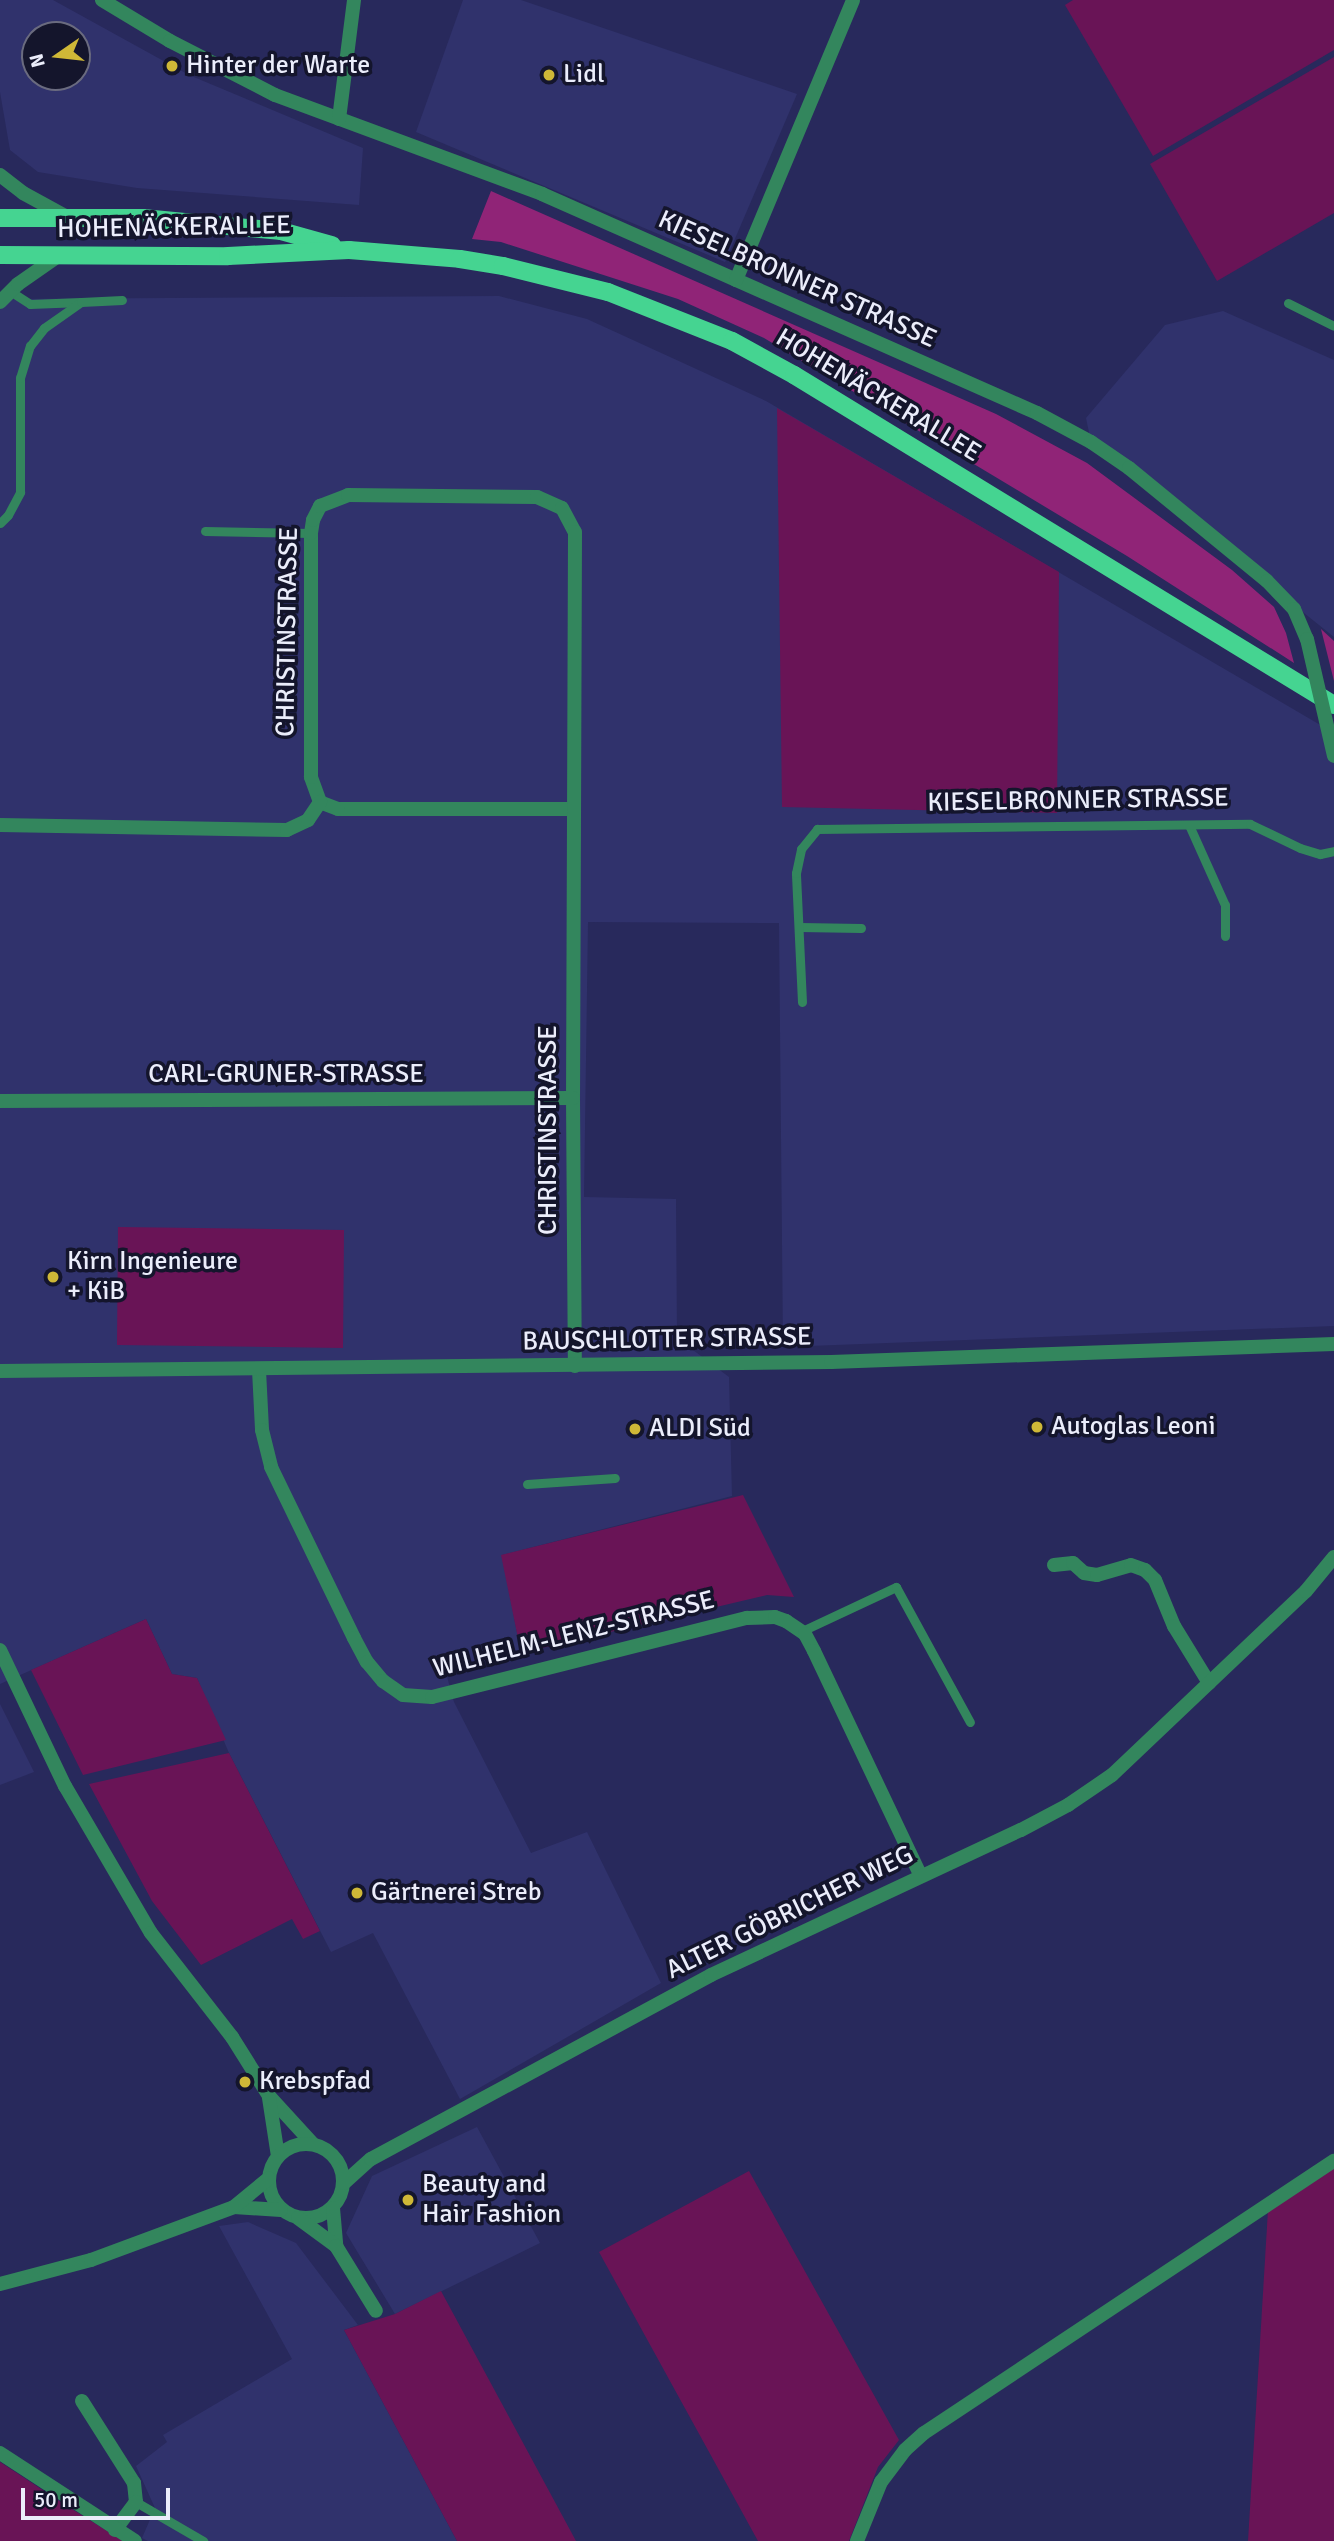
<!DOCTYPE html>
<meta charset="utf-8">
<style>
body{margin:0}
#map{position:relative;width:1334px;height:2541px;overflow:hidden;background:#28295c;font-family:Signika,sans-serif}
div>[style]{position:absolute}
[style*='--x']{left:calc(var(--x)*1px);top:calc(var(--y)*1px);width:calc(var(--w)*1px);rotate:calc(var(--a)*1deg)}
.built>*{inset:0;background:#30326c}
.green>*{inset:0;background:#691456}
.forest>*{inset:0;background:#902477}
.service>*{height:9px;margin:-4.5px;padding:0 4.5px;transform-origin:4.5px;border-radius:4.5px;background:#33865d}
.minor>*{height:14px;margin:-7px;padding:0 7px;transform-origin:7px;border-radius:7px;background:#33865d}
.minor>.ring{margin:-7px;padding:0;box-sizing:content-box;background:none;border:14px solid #33865d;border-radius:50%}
.tertiary>*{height:14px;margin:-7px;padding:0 7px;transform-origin:7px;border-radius:7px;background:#33865d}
.primary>*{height:18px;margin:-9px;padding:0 9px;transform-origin:9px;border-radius:9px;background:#45d491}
.minor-bridge>*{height:14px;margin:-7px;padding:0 7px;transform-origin:7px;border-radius:7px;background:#33865d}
.dots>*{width:19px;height:19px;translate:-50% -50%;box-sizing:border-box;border:4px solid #14152c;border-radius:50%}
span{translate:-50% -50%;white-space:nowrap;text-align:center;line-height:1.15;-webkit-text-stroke:7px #14152c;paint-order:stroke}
.poi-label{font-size:26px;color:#ebedfb}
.left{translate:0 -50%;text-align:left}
.street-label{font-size:26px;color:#ebedfb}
.north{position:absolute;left:21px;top:21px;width:70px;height:70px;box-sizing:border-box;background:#14152c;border:2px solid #6a6b7f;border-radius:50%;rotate:256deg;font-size:19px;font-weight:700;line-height:28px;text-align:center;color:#ebedfb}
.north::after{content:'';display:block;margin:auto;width:24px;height:32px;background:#cfb837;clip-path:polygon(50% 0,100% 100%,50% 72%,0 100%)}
.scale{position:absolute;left:21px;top:2488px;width:149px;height:32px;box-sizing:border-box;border:4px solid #ebedfb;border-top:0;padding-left:9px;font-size:21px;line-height:24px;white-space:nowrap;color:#ebedfb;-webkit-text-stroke:5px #14152c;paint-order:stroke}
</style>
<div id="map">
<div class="built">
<i style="clip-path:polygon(evenodd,0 0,53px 0,189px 75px,363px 148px,359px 205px,137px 188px,38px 172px,10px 150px,0 92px,0 0,35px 35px,77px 35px,77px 77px,35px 77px,35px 35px)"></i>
<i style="clip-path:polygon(463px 0,521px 0,797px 94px,725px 262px,416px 132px)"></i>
<i style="clip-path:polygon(499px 296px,587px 319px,766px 401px,1334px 733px,1334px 1326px,783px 1347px,779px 923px,588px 922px,584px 1197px,676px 1199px,677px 1338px,729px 1377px,732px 1496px,502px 1555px,521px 1653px,446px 1673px,454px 1702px,531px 1853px,587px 1832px,661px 1983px,460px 2099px,373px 1933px,331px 1952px,229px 1753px,197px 1678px,172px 1674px,146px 1619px,0 1684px,0 299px)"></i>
<i style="clip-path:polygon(1223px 311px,1334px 360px,1334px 637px,1091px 442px,1086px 418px,1165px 325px)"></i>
<i style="clip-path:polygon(0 1704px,34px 1772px,0 1785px)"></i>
<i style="clip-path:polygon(477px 2127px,540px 2243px,395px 2314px,346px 2233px,372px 2176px)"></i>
<i style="clip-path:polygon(248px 2222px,296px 2243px,358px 2325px,344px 2330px,457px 2541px,148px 2541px,142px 2538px,155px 2508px,136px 2466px,167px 2442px,163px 2435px,292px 2359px,219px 2226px)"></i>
</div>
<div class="green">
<i style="clip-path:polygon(1073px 0,1334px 0,1334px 50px,1153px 156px,1065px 5px)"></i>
<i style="clip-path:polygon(1334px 57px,1334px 213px,1217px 281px,1150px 164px)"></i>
<i style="clip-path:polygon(777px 408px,1059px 572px,1057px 813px,782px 807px)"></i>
<i style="clip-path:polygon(118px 1227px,344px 1230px,343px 1348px,117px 1345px)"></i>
<i style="clip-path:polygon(743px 1495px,794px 1597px,767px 1595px,521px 1653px,501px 1555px)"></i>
<i style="clip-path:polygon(146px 1619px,172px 1674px,197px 1678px,226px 1740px,83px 1775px,31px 1670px)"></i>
<i style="clip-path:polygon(229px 1753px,320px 1931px,303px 1939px,292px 1919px,201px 1965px,152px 1901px,89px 1784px)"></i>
<i style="clip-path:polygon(1334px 2167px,1334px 2541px,1248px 2541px,1268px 2210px)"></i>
<i style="clip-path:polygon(749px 2171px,899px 2440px,878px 2467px,849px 2541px,758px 2541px,599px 2252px)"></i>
<i style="clip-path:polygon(441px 2291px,576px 2541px,457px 2541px,344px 2330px,395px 2314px)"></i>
<i style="clip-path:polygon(0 2462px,67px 2506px,123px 2541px,0 2541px)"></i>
</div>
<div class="forest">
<i style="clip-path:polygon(491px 191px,996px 414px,1087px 463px,1232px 570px,1274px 607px,1286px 633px,1294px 663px,1127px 556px,764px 338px,678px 299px,501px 242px,472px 239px)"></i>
<i style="clip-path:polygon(1321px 629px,1334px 641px,1334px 681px)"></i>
</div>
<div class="service">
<i style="--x:10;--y:291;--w:24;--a:33"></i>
<i style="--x:30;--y:304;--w:51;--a:-2.2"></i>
<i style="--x:1288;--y:303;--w:51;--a:26.6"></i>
<i style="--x:0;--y:523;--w:11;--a:-45"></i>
<i style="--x:8;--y:515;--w:26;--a:-62"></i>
<i style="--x:20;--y:492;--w:114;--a:-90"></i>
<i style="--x:20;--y:378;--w:34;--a:-73"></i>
<i style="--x:30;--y:346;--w:23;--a:-52"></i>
<i style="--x:44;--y:328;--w:45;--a:-35.1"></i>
<i style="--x:81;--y:302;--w:41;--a:-2.8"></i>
<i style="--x:205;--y:531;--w:106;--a:1.1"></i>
<i style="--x:1189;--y:825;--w:88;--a:65.8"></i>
<i style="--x:1225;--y:905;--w:31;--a:90"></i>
<i style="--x:800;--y:927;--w:61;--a:0.9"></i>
<i style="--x:802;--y:1002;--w:129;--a:-92.7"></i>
<i style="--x:796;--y:873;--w:25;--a:-78"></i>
<i style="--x:801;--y:849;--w:26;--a:-51"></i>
<i style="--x:817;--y:829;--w:433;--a:-0.7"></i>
<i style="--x:1250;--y:824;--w:55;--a:25.6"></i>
<i style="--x:1300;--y:848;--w:21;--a:17"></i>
<i style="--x:1320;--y:854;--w:14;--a:-12"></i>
<i style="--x:527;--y:1484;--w:88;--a:-3.9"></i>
<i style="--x:802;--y:1631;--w:104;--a:-25.1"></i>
<i style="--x:896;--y:1587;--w:154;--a:61.3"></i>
<i style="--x:136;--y:2502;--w:78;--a:30.2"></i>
</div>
<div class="minor">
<i style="--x:102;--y:0;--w:79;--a:31.1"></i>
<i style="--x:170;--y:41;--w:118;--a:27.2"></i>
<i style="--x:275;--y:95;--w:285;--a:20.3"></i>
<i style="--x:542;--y:194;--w:541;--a:23.87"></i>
<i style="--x:1037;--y:413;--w:61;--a:28.2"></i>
<i style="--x:1091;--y:442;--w:46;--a:34.4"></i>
<i style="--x:1129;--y:468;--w:178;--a:39.3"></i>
<i style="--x:1267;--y:581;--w:39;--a:46"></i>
<i style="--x:1294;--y:609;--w:33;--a:67"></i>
<i style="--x:339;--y:119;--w:120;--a:-82.8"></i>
<i style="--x:736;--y:280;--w:303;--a:-67.3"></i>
<i style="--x:0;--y:302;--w:25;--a:-45"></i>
<i style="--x:18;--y:284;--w:49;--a:-35"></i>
<i style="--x:573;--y:809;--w:235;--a:180"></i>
<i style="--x:338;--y:809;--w:19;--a:-159"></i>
<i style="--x:320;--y:802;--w:27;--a:-110"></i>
<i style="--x:311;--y:777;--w:244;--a:-90"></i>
<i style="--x:311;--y:533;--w:13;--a:-81"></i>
<i style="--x:313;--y:520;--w:16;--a:-63"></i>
<i style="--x:320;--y:506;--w:30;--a:-21"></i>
<i style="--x:348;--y:495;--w:189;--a:0.6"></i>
<i style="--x:537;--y:497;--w:27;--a:24"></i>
<i style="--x:562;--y:508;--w:27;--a:62"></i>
<i style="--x:575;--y:532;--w:566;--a:90.2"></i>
<i style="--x:573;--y:1098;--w:268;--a:89.6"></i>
<i style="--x:0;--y:825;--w:287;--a:1"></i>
<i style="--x:287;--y:830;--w:23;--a:-25"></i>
<i style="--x:308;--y:820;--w:22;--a:-56"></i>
<i style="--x:0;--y:1101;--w:573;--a:-0.3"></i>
<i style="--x:259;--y:1370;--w:60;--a:87.1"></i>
<i style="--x:262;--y:1430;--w:38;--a:76"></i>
<i style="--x:271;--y:1467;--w:190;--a:64.1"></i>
<i style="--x:354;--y:1638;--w:27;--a:62"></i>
<i style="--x:367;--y:1662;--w:25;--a:50"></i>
<i style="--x:383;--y:1681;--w:24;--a:35"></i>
<i style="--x:403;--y:1695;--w:29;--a:4"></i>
<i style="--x:432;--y:1697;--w:325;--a:-14.1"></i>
<i style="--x:747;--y:1618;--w:28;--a:-2"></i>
<i style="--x:775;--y:1617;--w:12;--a:20"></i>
<i style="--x:786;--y:1621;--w:23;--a:34"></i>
<i style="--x:805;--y:1634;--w:19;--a:62"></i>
<i style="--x:814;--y:1651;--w:249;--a:64.6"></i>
<i style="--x:0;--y:1371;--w:831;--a:-0.62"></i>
<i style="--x:831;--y:1362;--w:503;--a:-2.05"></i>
<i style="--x:1054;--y:1565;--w:19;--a:-6"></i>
<i style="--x:1073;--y:1563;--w:15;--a:42"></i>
<i style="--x:1084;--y:1573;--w:13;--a:9"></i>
<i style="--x:1097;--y:1575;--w:35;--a:-16"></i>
<i style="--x:1131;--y:1565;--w:15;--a:20"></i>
<i style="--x:1145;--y:1570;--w:14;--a:45"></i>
<i style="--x:1155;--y:1580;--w:50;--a:67.6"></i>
<i style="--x:1174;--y:1626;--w:67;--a:58.4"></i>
<i style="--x:0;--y:1650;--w:151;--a:64.5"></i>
<i style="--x:65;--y:1786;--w:170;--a:59.7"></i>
<i style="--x:151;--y:1933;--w:132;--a:52.1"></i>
<i style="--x:232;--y:2037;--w:70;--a:57.9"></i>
<i style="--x:269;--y:2096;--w:65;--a:47.5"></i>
<i style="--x:269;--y:2098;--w:59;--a:81.2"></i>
<i class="ring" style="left:269px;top:2144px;width:60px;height:60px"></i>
<i style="--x:344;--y:2183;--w:36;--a:-42"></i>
<i style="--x:371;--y:2159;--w:387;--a:-28.4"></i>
<i style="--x:711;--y:1975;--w:342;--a:-25.1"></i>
<i style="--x:1021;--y:1830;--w:53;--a:-28"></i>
<i style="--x:1068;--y:1805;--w:53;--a:-34.3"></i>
<i style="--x:1112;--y:1775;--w:267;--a:-43.5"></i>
<i style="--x:1306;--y:1591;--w:44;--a:-50.5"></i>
<i style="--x:234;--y:2207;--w:47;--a:3.7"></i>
<i style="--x:333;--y:2208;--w:38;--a:85"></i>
<i style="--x:298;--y:2218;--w:47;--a:36.4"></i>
<i style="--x:336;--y:2246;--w:76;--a:58.4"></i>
<i style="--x:0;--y:2284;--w:94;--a:-14.8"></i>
<i style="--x:91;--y:2260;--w:153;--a:-20.3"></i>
<i style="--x:234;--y:2207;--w:45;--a:-39.6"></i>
<i style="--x:82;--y:2401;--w:97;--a:57.6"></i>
<i style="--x:134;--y:2483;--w:19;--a:84"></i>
<i style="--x:136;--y:2502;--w:35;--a:127"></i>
<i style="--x:0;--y:2453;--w:161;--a:33.1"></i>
<i style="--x:857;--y:2541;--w:64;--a:-67.9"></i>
<i style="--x:881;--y:2482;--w:40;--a:-53"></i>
<i style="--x:905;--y:2450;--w:25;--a:-42"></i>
<i style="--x:924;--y:2433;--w:492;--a:-33.6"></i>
</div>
<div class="tertiary">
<i style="--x:0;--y:175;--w:29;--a:38"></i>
<i style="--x:23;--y:193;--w:52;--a:28.5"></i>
</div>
<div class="primary">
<i style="--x:0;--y:218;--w:143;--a:0"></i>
<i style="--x:143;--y:218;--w:139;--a:5.4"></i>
<i style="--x:281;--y:231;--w:53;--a:15.4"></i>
<i style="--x:0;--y:255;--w:228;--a:0.3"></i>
<i style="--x:228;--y:256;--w:121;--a:-2.8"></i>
<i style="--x:349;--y:250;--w:111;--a:4.6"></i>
<i style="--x:460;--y:259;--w:44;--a:9.2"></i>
<i style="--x:503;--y:266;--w:108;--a:13.9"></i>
<i style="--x:608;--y:292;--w:133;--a:21.6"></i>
<i style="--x:732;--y:341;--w:71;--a:28.7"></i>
<i style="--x:794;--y:375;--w:633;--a:31.43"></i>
</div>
<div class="minor-bridge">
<i style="--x:1307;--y:639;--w:120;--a:77"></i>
</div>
<div class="dots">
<i style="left:172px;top:66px;background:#cfb837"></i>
<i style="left:549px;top:75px;background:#cfb837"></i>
<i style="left:53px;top:1277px;background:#cfb837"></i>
<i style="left:1037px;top:1427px;background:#cfb837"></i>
<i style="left:635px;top:1429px;background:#cfb837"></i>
<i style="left:357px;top:1893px;background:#cfb837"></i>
<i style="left:245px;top:2082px;background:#cfb837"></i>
<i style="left:408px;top:2200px;background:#cfb837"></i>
</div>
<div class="poi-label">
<span class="left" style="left:186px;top:66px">Hinter der Warte</span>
<span class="left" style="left:563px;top:75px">Lidl</span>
<span class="left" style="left:67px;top:1277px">Kirn Ingenieure<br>+ KiB</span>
<span class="left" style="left:1051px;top:1427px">Autoglas Leoni</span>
<span class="left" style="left:649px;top:1429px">ALDI Süd</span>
<span class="left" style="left:371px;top:1893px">Gärtnerei Streb</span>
<span class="left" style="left:259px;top:2082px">Krebspfad</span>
<span class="left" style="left:422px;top:2200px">Beauty and<br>Hair Fashion</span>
</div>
<div class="street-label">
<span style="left:174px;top:228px;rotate:-1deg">HOHENÄCKERALLEE</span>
<span style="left:797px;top:280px;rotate:24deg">KIESELBRONNER STRASSE</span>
<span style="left:878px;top:396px;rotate:31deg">HOHENÄCKERALLEE</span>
<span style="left:288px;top:632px;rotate:-89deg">CHRISTINSTRASSE</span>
<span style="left:1078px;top:801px;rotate:-1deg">KIESELBRONNER STRASSE</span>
<span style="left:286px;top:1075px">CARL-GRUNER-STRASSE</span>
<span style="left:549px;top:1130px;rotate:-90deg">CHRISTINSTRASSE</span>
<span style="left:667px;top:1340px;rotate:-1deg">BAUSCHLOTTER STRASSE</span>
<span style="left:574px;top:1635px;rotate:-14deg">WILHELM-LENZ-STRASSE</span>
<span style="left:790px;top:1913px;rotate:-26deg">ALTER GÖBRICHER WEG</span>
</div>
<div class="north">N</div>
<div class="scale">50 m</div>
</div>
